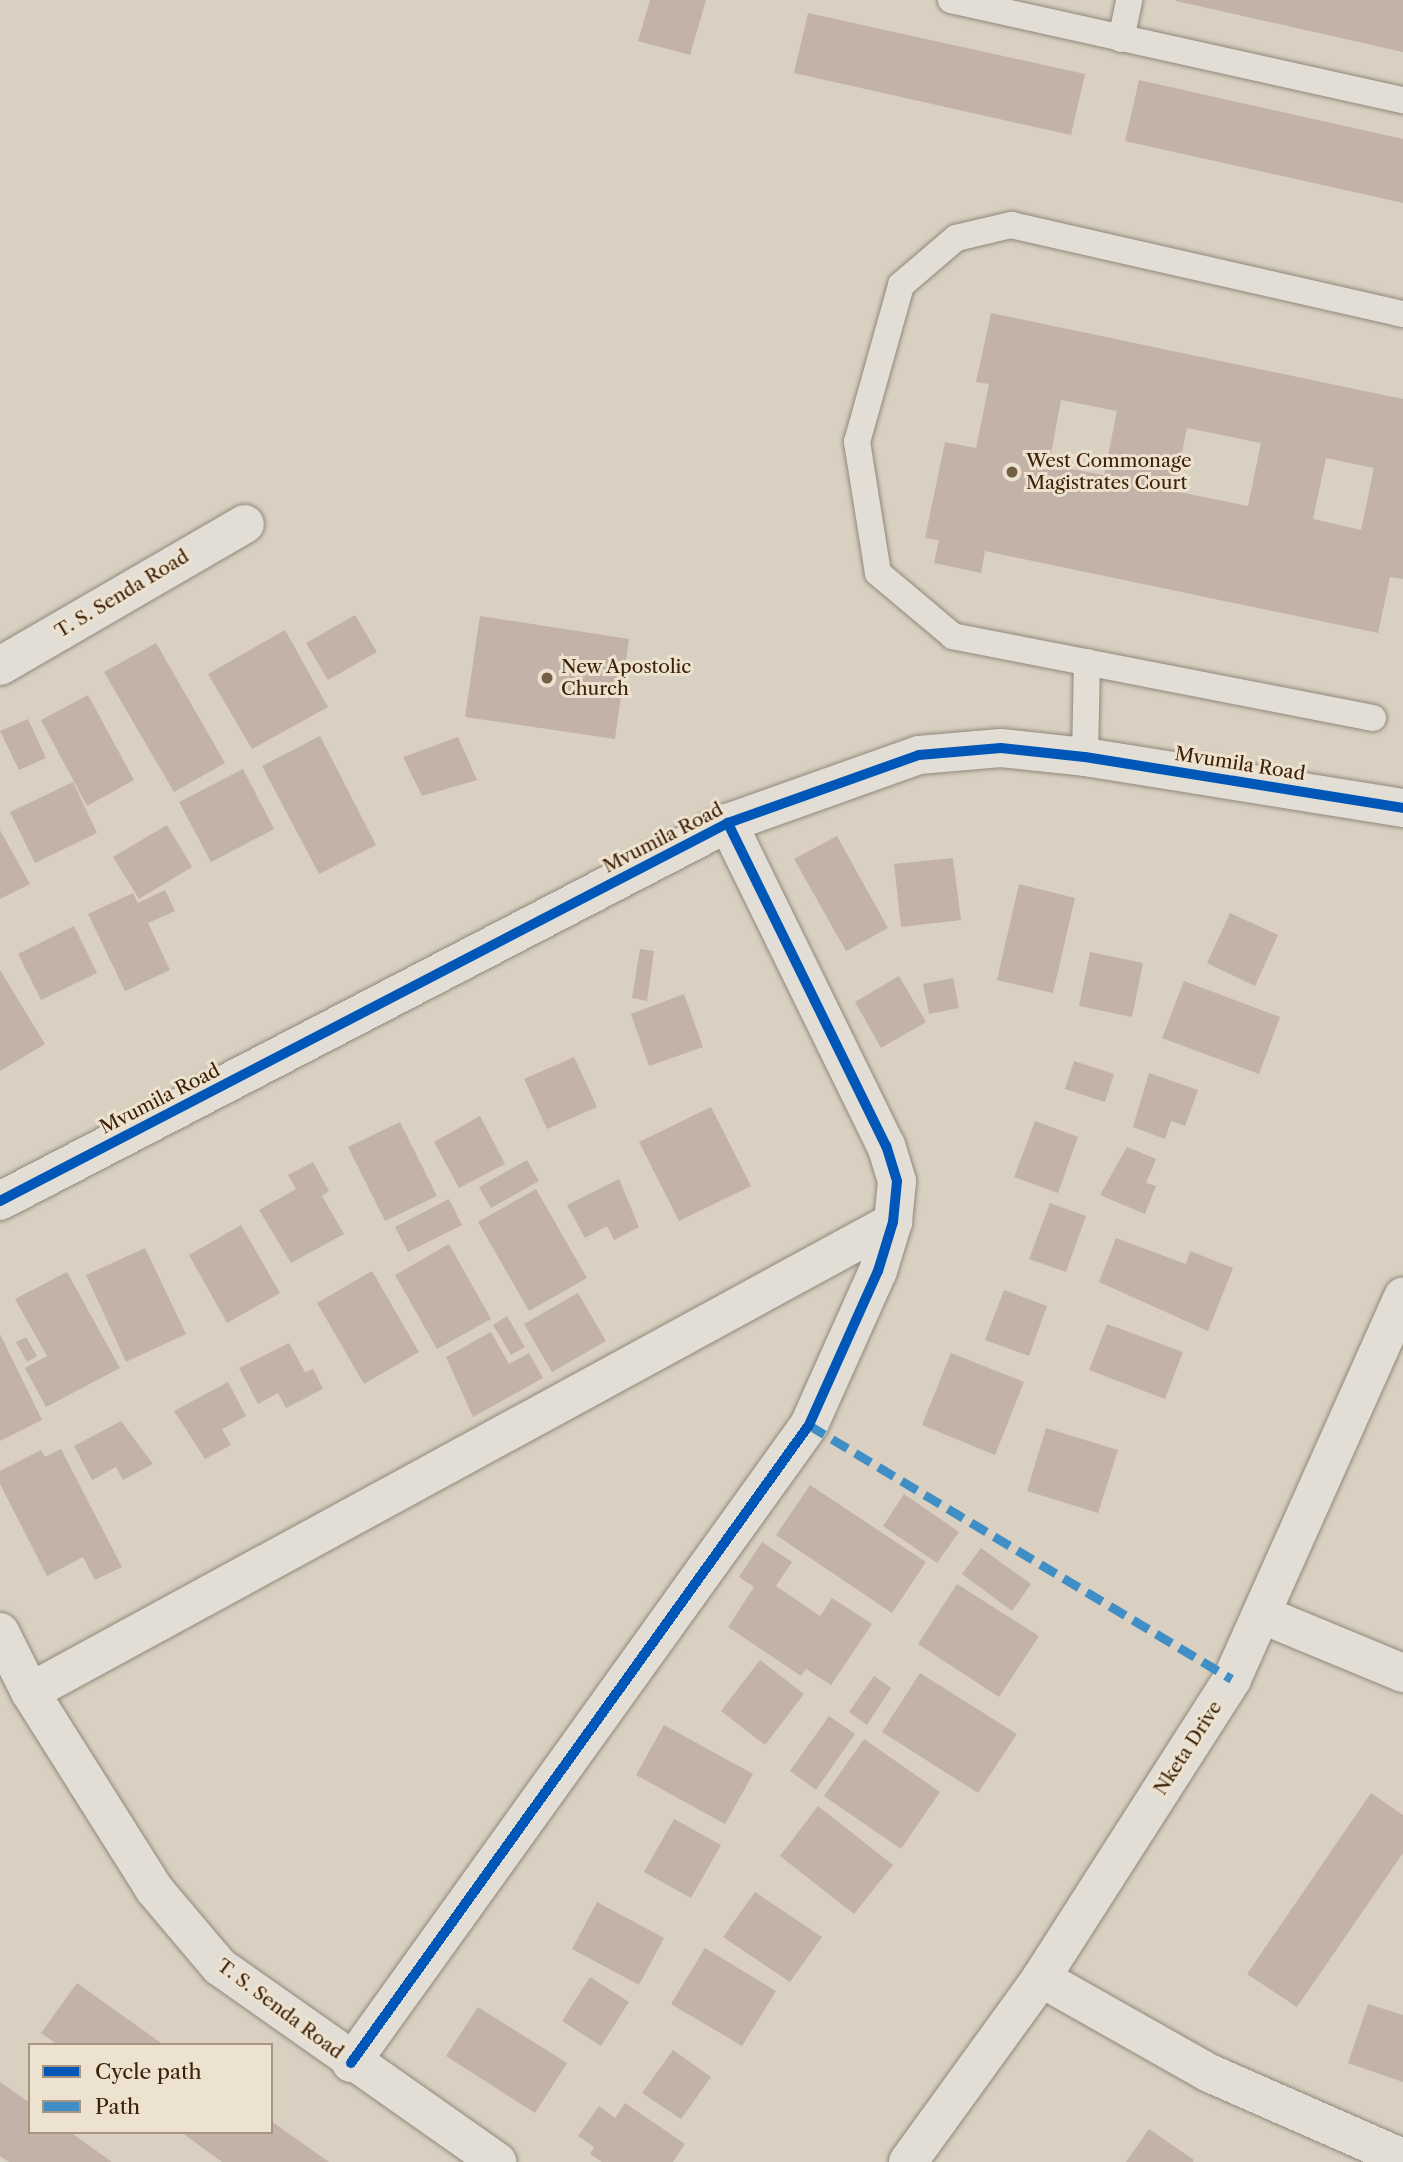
<!DOCTYPE html>
<style>
body{margin:0}
#map{position:relative;width:1403px;height:2162px;overflow:hidden;background:#d9d0c1;font-family:"Libre Caslon Text",serif}
div>[style]{position:absolute}
[style*='--x']{left:calc(var(--x)*1px);top:calc(var(--y)*1px);width:calc(var(--w)*1px);rotate:calc(var(--a)*1deg)}
.building>*{inset:0;background:#c2b2a8}
.roads{filter:drop-shadow(0 0 2px #90887c) drop-shadow(0 0 2px #90887c)}
.service>*{height:26px;margin:-13px;padding:0 13px;transform-origin:13px;border-radius:13px;background:#e2ded5}
.minor>*{height:38px;margin:-19px;padding:0 19px;transform-origin:19px;border-radius:19px;background:#e2ded5}
.tertiary>*{height:38px;margin:-19px;padding:0 19px;transform-origin:19px;border-radius:19px;background:#e2ded5}
.quiet>*{height:9px;margin-top:-4.5px;transform-origin:0;background:repeating-linear-gradient(90deg,#3f8ec5 0 18px,transparent 0 27px)}
.cycleway>*{height:10px;margin:-5px;padding:0 5px;transform-origin:5px;border-radius:5px;background:#0057b8}
.dots>*{width:19px;height:19px;translate:-50% -50%;box-sizing:border-box;border:4px solid #ede2d0;border-radius:50%}
span{translate:-50% -50%;white-space:nowrap;text-align:center;line-height:1.15;-webkit-text-stroke:6px #ede2d0;paint-order:stroke}
.poi-label{font-size:19px;color:#3d2107}
.left{translate:0 -50%;text-align:left}
.street-label{font-size:19px;color:#3d2107}
.legend{position:absolute;left:28px;top:2043px;width:245px;height:91px;box-sizing:border-box;background:#ede2d0;border:2px solid #a79580;margin:0;padding:9px 12px;list-style:none;font-size:21px;color:#3d2107}
.legend li{display:flex;align-items:center;gap:14px;height:35px}
.legend b{width:35px;border:2px solid #a79580}
</style>
<div id="map">
<div class="building">
<i style="clip-path:polygon(650px 0,706px 0,690px 55px,638px 41px)"></i>
<i style="clip-path:polygon(1176px 0,1403px 0,1403px 52px,1176px 1px)"></i>
<i style="clip-path:polygon(808px 13px,1085px 74px,1071px 135px,794px 73px)"></i>
<i style="clip-path:polygon(1139px 80px,1403px 139px,1403px 203px,1125px 141px)"></i>
<i style="clip-path:polygon(evenodd,991px 313px,1403px 399px,1403px 579px,1390px 577px,1378px 633px,985px 551px,981px 573px,934px 563px,939px 540px,925px 538px,945px 442px,976px 448px,989px 384px,976px 382px,991px 313px,1061px 400px,1117px 411px,1104px 475px,1049px 465px,1061px 400px,991px 313px,1187px 428px,1261px 443px,1248px 506px,1174px 491px,1187px 428px,991px 313px,1326px 458px,1374px 468px,1361px 530px,1313px 519px,1326px 458px)"></i>
<i style="clip-path:polygon(355px 615px,377px 652px,328px 680px,306px 643px)"></i>
<i style="clip-path:polygon(480px 616px,629px 639px,615px 739px,465px 717px)"></i>
<i style="clip-path:polygon(285px 630px,328px 707px,252px 749px,208px 674px)"></i>
<i style="clip-path:polygon(156px 643px,225px 763px,174px 792px,104px 672px)"></i>
<i style="clip-path:polygon(88px 695px,134px 780px,87px 806px,41px 720px)"></i>
<i style="clip-path:polygon(28px 719px,46px 758px,19px 770px,0 731px)"></i>
<i style="clip-path:polygon(320px 736px,376px 845px,319px 874px,262px 766px)"></i>
<i style="clip-path:polygon(458px 737px,477px 780px,422px 796px,403px 757px)"></i>
<i style="clip-path:polygon(243px 769px,274px 829px,211px 862px,179px 802px)"></i>
<i style="clip-path:polygon(73px 782px,97px 833px,35px 863px,10px 812px)"></i>
<i style="clip-path:polygon(167px 825px,192px 867px,139px 899px,113px 857px)"></i>
<i style="clip-path:polygon(0 830px,30px 884px,0 899px)"></i>
<i style="clip-path:polygon(837px 836px,888px 928px,846px 951px,794px 859px)"></i>
<i style="clip-path:polygon(953px 858px,961px 920px,901px 927px,894px 864px)"></i>
<i style="clip-path:polygon(1019px 884px,1075px 898px,1053px 993px,997px 980px)"></i>
<i style="clip-path:polygon(165px 890px,175px 911px,148px 923px,170px 970px,125px 991px,88px 914px,133px 893px,138px 903px)"></i>
<i style="clip-path:polygon(1230px 913px,1278px 935px,1255px 986px,1207px 963px)"></i>
<i style="clip-path:polygon(74px 926px,97px 973px,41px 1000px,18px 954px)"></i>
<i style="clip-path:polygon(640px 949px,654px 951px,647px 1001px,632px 998px)"></i>
<i style="clip-path:polygon(1090px 952px,1143px 963px,1132px 1017px,1079px 1006px)"></i>
<i style="clip-path:polygon(0 970px,45px 1044px,0 1071px)"></i>
<i style="clip-path:polygon(899px 976px,926px 1022px,881px 1048px,855px 1002px)"></i>
<i style="clip-path:polygon(953px 978px,959px 1008px,929px 1014px,923px 984px)"></i>
<i style="clip-path:polygon(1184px 981px,1280px 1017px,1259px 1074px,1162px 1038px)"></i>
<i style="clip-path:polygon(684px 994px,703px 1047px,649px 1066px,631px 1014px)"></i>
<i style="clip-path:polygon(574px 1057px,597px 1107px,547px 1129px,524px 1079px)"></i>
<i style="clip-path:polygon(1074px 1061px,1114px 1074px,1105px 1102px,1065px 1089px)"></i>
<i style="clip-path:polygon(1149px 1073px,1198px 1090px,1185px 1126px,1171px 1121px,1165px 1139px,1133px 1127px)"></i>
<i style="clip-path:polygon(711px 1107px,751px 1186px,679px 1221px,639px 1142px)"></i>
<i style="clip-path:polygon(480px 1116px,505px 1164px,459px 1188px,434px 1142px)"></i>
<i style="clip-path:polygon(1035px 1121px,1078px 1137px,1058px 1193px,1014px 1177px)"></i>
<i style="clip-path:polygon(400px 1122px,437px 1196px,385px 1221px,348px 1147px)"></i>
<i style="clip-path:polygon(1127px 1147px,1156px 1159px,1146px 1183px,1156px 1186px,1145px 1214px,1100px 1195px)"></i>
<i style="clip-path:polygon(527px 1160px,539px 1181px,491px 1208px,479px 1187px)"></i>
<i style="clip-path:polygon(313px 1162px,329px 1191px,322px 1196px,344px 1234px,291px 1263px,259px 1210px,296px 1189px,288px 1175px)"></i>
<i style="clip-path:polygon(619px 1179px,639px 1227px,614px 1240px,607px 1226px,585px 1238px,567px 1205px)"></i>
<i style="clip-path:polygon(536px 1189px,587px 1278px,529px 1311px,478px 1222px)"></i>
<i style="clip-path:polygon(449px 1199px,462px 1225px,408px 1252px,395px 1227px)"></i>
<i style="clip-path:polygon(1050px 1203px,1086px 1216px,1066px 1272px,1029px 1259px)"></i>
<i style="clip-path:polygon(241px 1225px,280px 1293px,227px 1323px,189px 1255px)"></i>
<i style="clip-path:polygon(1116px 1238px,1186px 1264px,1190px 1251px,1233px 1268px,1208px 1331px,1099px 1282px)"></i>
<i style="clip-path:polygon(449px 1244px,491px 1319px,437px 1349px,395px 1275px)"></i>
<i style="clip-path:polygon(145px 1248px,186px 1334px,126px 1362px,86px 1275px)"></i>
<i style="clip-path:polygon(372px 1271px,419px 1352px,364px 1384px,317px 1303px)"></i>
<i style="clip-path:polygon(67px 1272px,120px 1368px,46px 1407px,25px 1368px,47px 1356px,15px 1299px)"></i>
<i style="clip-path:polygon(1004px 1290px,1047px 1306px,1029px 1356px,985px 1340px)"></i>
<i style="clip-path:polygon(578px 1293px,606px 1341px,552px 1372px,524px 1324px)"></i>
<i style="clip-path:polygon(507px 1316px,525px 1347px,511px 1355px,493px 1325px)"></i>
<i style="clip-path:polygon(1107px 1324px,1183px 1352px,1165px 1399px,1089px 1370px)"></i>
<i style="clip-path:polygon(491px 1332px,509px 1364px,529px 1353px,543px 1378px,473px 1417px,446px 1357px)"></i>
<i style="clip-path:polygon(0 1334px,42px 1420px,0 1441px)"></i>
<i style="clip-path:polygon(26px 1337px,37px 1356px,27px 1362px,16px 1342px)"></i>
<i style="clip-path:polygon(289px 1343px,305px 1372px,313px 1369px,323px 1389px,286px 1408px,278px 1393px,258px 1404px,239px 1368px)"></i>
<i style="clip-path:polygon(951px 1353px,1024px 1382px,995px 1455px,922px 1425px)"></i>
<i style="clip-path:polygon(228px 1382px,246px 1416px,222px 1429px,231px 1445px,205px 1459px,174px 1411px)"></i>
<i style="clip-path:polygon(121px 1421px,153px 1464px,123px 1480px,116px 1467px,92px 1480px,74px 1446px)"></i>
<i style="clip-path:polygon(1046px 1428px,1118px 1450px,1098px 1513px,1027px 1491px)"></i>
<i style="clip-path:polygon(61px 1449px,122px 1567px,95px 1580px,83px 1557px,47px 1576px,0 1484px,0 1471px,41px 1450px,45px 1457px)"></i>
<i style="clip-path:polygon(810px 1485px,926px 1562px,892px 1613px,776px 1535px)"></i>
<i style="clip-path:polygon(904px 1494px,959px 1532px,937px 1563px,883px 1526px)"></i>
<i style="clip-path:polygon(762px 1542px,792px 1562px,776px 1586px,820px 1616px,832px 1598px,872px 1624px,831px 1685px,806px 1669px,801px 1676px,728px 1627px,754px 1587px,739px 1577px)"></i>
<i style="clip-path:polygon(981px 1548px,1031px 1584px,1012px 1611px,962px 1574px)"></i>
<i style="clip-path:polygon(957px 1584px,1039px 1636px,999px 1697px,918px 1644px)"></i>
<i style="clip-path:polygon(760px 1660px,804px 1694px,765px 1745px,721px 1711px)"></i>
<i style="clip-path:polygon(920px 1673px,1017px 1734px,978px 1793px,882px 1732px)"></i>
<i style="clip-path:polygon(874px 1676px,891px 1688px,867px 1725px,849px 1712px)"></i>
<i style="clip-path:polygon(829px 1716px,855px 1734px,816px 1790px,790px 1771px)"></i>
<i style="clip-path:polygon(664px 1725px,753px 1774px,725px 1824px,636px 1775px)"></i>
<i style="clip-path:polygon(864px 1739px,940px 1792px,901px 1849px,824px 1796px)"></i>
<i style="clip-path:polygon(1371px 1793px,1403px 1815px,1403px 1853px,1297px 2007px,1247px 1974px)"></i>
<i style="clip-path:polygon(818px 1806px,893px 1865px,854px 1914px,780px 1856px)"></i>
<i style="clip-path:polygon(674px 1819px,721px 1845px,691px 1898px,644px 1872px)"></i>
<i style="clip-path:polygon(755px 1892px,822px 1937px,790px 1982px,723px 1937px)"></i>
<i style="clip-path:polygon(597px 1902px,664px 1938px,639px 1985px,572px 1949px)"></i>
<i style="clip-path:polygon(705px 1948px,776px 1991px,742px 2046px,671px 2004px)"></i>
<i style="clip-path:polygon(590px 1977px,629px 2002px,601px 2046px,562px 2021px)"></i>
<i style="clip-path:polygon(77px 1983px,164px 2045px,58px 2045px,41px 2033px)"></i>
<i style="clip-path:polygon(1368px 2004px,1403px 2015px,1403px 2082px,1348px 2063px)"></i>
<i style="clip-path:polygon(478px 2007px,567px 2063px,535px 2113px,446px 2056px)"></i>
<i style="clip-path:polygon(673px 2050px,711px 2077px,681px 2119px,642px 2093px)"></i>
<i style="clip-path:polygon(0 2082px,30px 2103px,30px 2132px,70px 2132px,112px 2162px,9px 2162px,0 2156px)"></i>
<i style="clip-path:polygon(625px 2103px,685px 2144px,673px 2162px,602px 2162px,590px 2154px,594px 2147px,578px 2136px,599px 2106px,615px 2118px)"></i>
<i style="clip-path:polygon(271px 2121px,329px 2162px,222px 2162px,181px 2132px,271px 2132px)"></i>
<i style="clip-path:polygon(1149px 2129px,1194px 2160px,1193px 2162px,1126px 2162px)"></i>
</div>
<div class="roads">
<div class="service">
<i style="--x:951;--y:0;--w:463;--a:12.5"></i>
<i style="--x:1121;--y:39;--w:40;--a:-78"></i>
<i style="--x:1373;--y:718;--w:428;--a:-169"></i>
<i style="--x:953;--y:636;--w:98;--a:-140"></i>
<i style="--x:878;--y:573;--w:133;--a:-99.1"></i>
<i style="--x:857;--y:442;--w:163;--a:-74.3"></i>
<i style="--x:901;--y:285;--w:72;--a:-40.5"></i>
<i style="--x:956;--y:238;--w:57;--a:-13.3"></i>
<i style="--x:1011;--y:225;--w:402;--a:12.8"></i>
<i style="--x:1085;--y:757;--w:95;--a:-88.8"></i>
</div>
<div class="minor">
<i style="--x:0;--y:666;--w:283;--a:-30.1"></i>
<i style="--x:0;--y:1201;--w:820;--a:-27.44"></i>
<i style="--x:728;--y:823;--w:203;--a:-19.6"></i>
<i style="--x:919;--y:755;--w:82;--a:-4.9"></i>
<i style="--x:1001;--y:748;--w:84;--a:6.1"></i>
<i style="--x:1085;--y:757;--w:322;--a:9.1"></i>
<i style="--x:1263;--y:1615;--w:152;--a:22.5"></i>
<i style="--x:0;--y:1632;--w:67;--a:63.4"></i>
<i style="--x:30;--y:1692;--w:233;--a:57.8"></i>
<i style="--x:154;--y:1889;--w:102;--a:49.8"></i>
<i style="--x:220;--y:1967;--w:339;--a:35.1"></i>
<i style="--x:30;--y:1692;--w:983;--a:-28.57"></i>
<i style="--x:1041;--y:1978;--w:193;--a:29.5"></i>
<i style="--x:1209;--y:2073;--w:212;--a:23.7"></i>
<i style="--x:351;--y:2063;--w:785;--a:-54.33"></i>
<i style="--x:809;--y:1425;--w:169;--a:-65.9"></i>
<i style="--x:878;--y:1271;--w:51;--a:-73"></i>
<i style="--x:893;--y:1222;--w:41;--a:-84.4"></i>
<i style="--x:897;--y:1181;--w:37;--a:-107"></i>
<i style="--x:886;--y:1146;--w:360;--a:-116.1"></i>
</div>
<div class="tertiary">
<i style="--x:908;--y:2162;--w:227;--a:-54.1"></i>
<i style="--x:1041;--y:1978;--w:355;--a:-57.4"></i>
<i style="--x:1232;--y:1679;--w:419;--a:-65.9"></i>
</div>
</div>
<div class="quiet">
<i style="--x:809;--y:1425;--w:493;--a:31"></i>
</div>
<div class="cycleway">
<i style="--x:0;--y:1201;--w:820;--a:-27.44"></i>
<i style="--x:728;--y:823;--w:203;--a:-19.6"></i>
<i style="--x:919;--y:755;--w:82;--a:-4.9"></i>
<i style="--x:1001;--y:748;--w:84;--a:6.1"></i>
<i style="--x:1085;--y:757;--w:322;--a:9.1"></i>
<i style="--x:351;--y:2063;--w:785;--a:-54.33"></i>
<i style="--x:809;--y:1425;--w:169;--a:-65.9"></i>
<i style="--x:878;--y:1271;--w:51;--a:-73"></i>
<i style="--x:893;--y:1222;--w:41;--a:-84.4"></i>
<i style="--x:897;--y:1181;--w:37;--a:-107"></i>
<i style="--x:886;--y:1146;--w:360;--a:-116.1"></i>
</div>
<div class="dots">
<i style="left:1012px;top:472px;background:#745e48"></i>
<i style="left:547px;top:678px;background:#745e48"></i>
</div>
<div class="poi-label">
<span class="left" style="left:1026px;top:472px">West Commonage<br>Magistrates Court</span>
<span class="left" style="left:561px;top:678px">New Apostolic<br>Church</span>
</div>
<div class="street-label">
<span style="left:122px;top:594px;rotate:-31deg">T. S. Senda Road</span>
<span style="left:1240px;top:764px;rotate:9deg">Mvumila Road</span>
<span style="left:663px;top:838px;rotate:-27deg">Mvumila Road</span>
<span style="left:160px;top:1099px;rotate:-27deg">Mvumila Road</span>
<span style="left:1188px;top:1748px;rotate:-57deg">Nketa Drive</span>
<span style="left:280px;top:2009px;rotate:37deg">T. S. Senda Road</span>
</div>
<ul class="legend">
<li><b style="height:9px;background:#0057b8"></b>Cycle path</li>
<li><b style="height:9px;background:#3f8ec5"></b>Path</li>
</ul>
</div>
